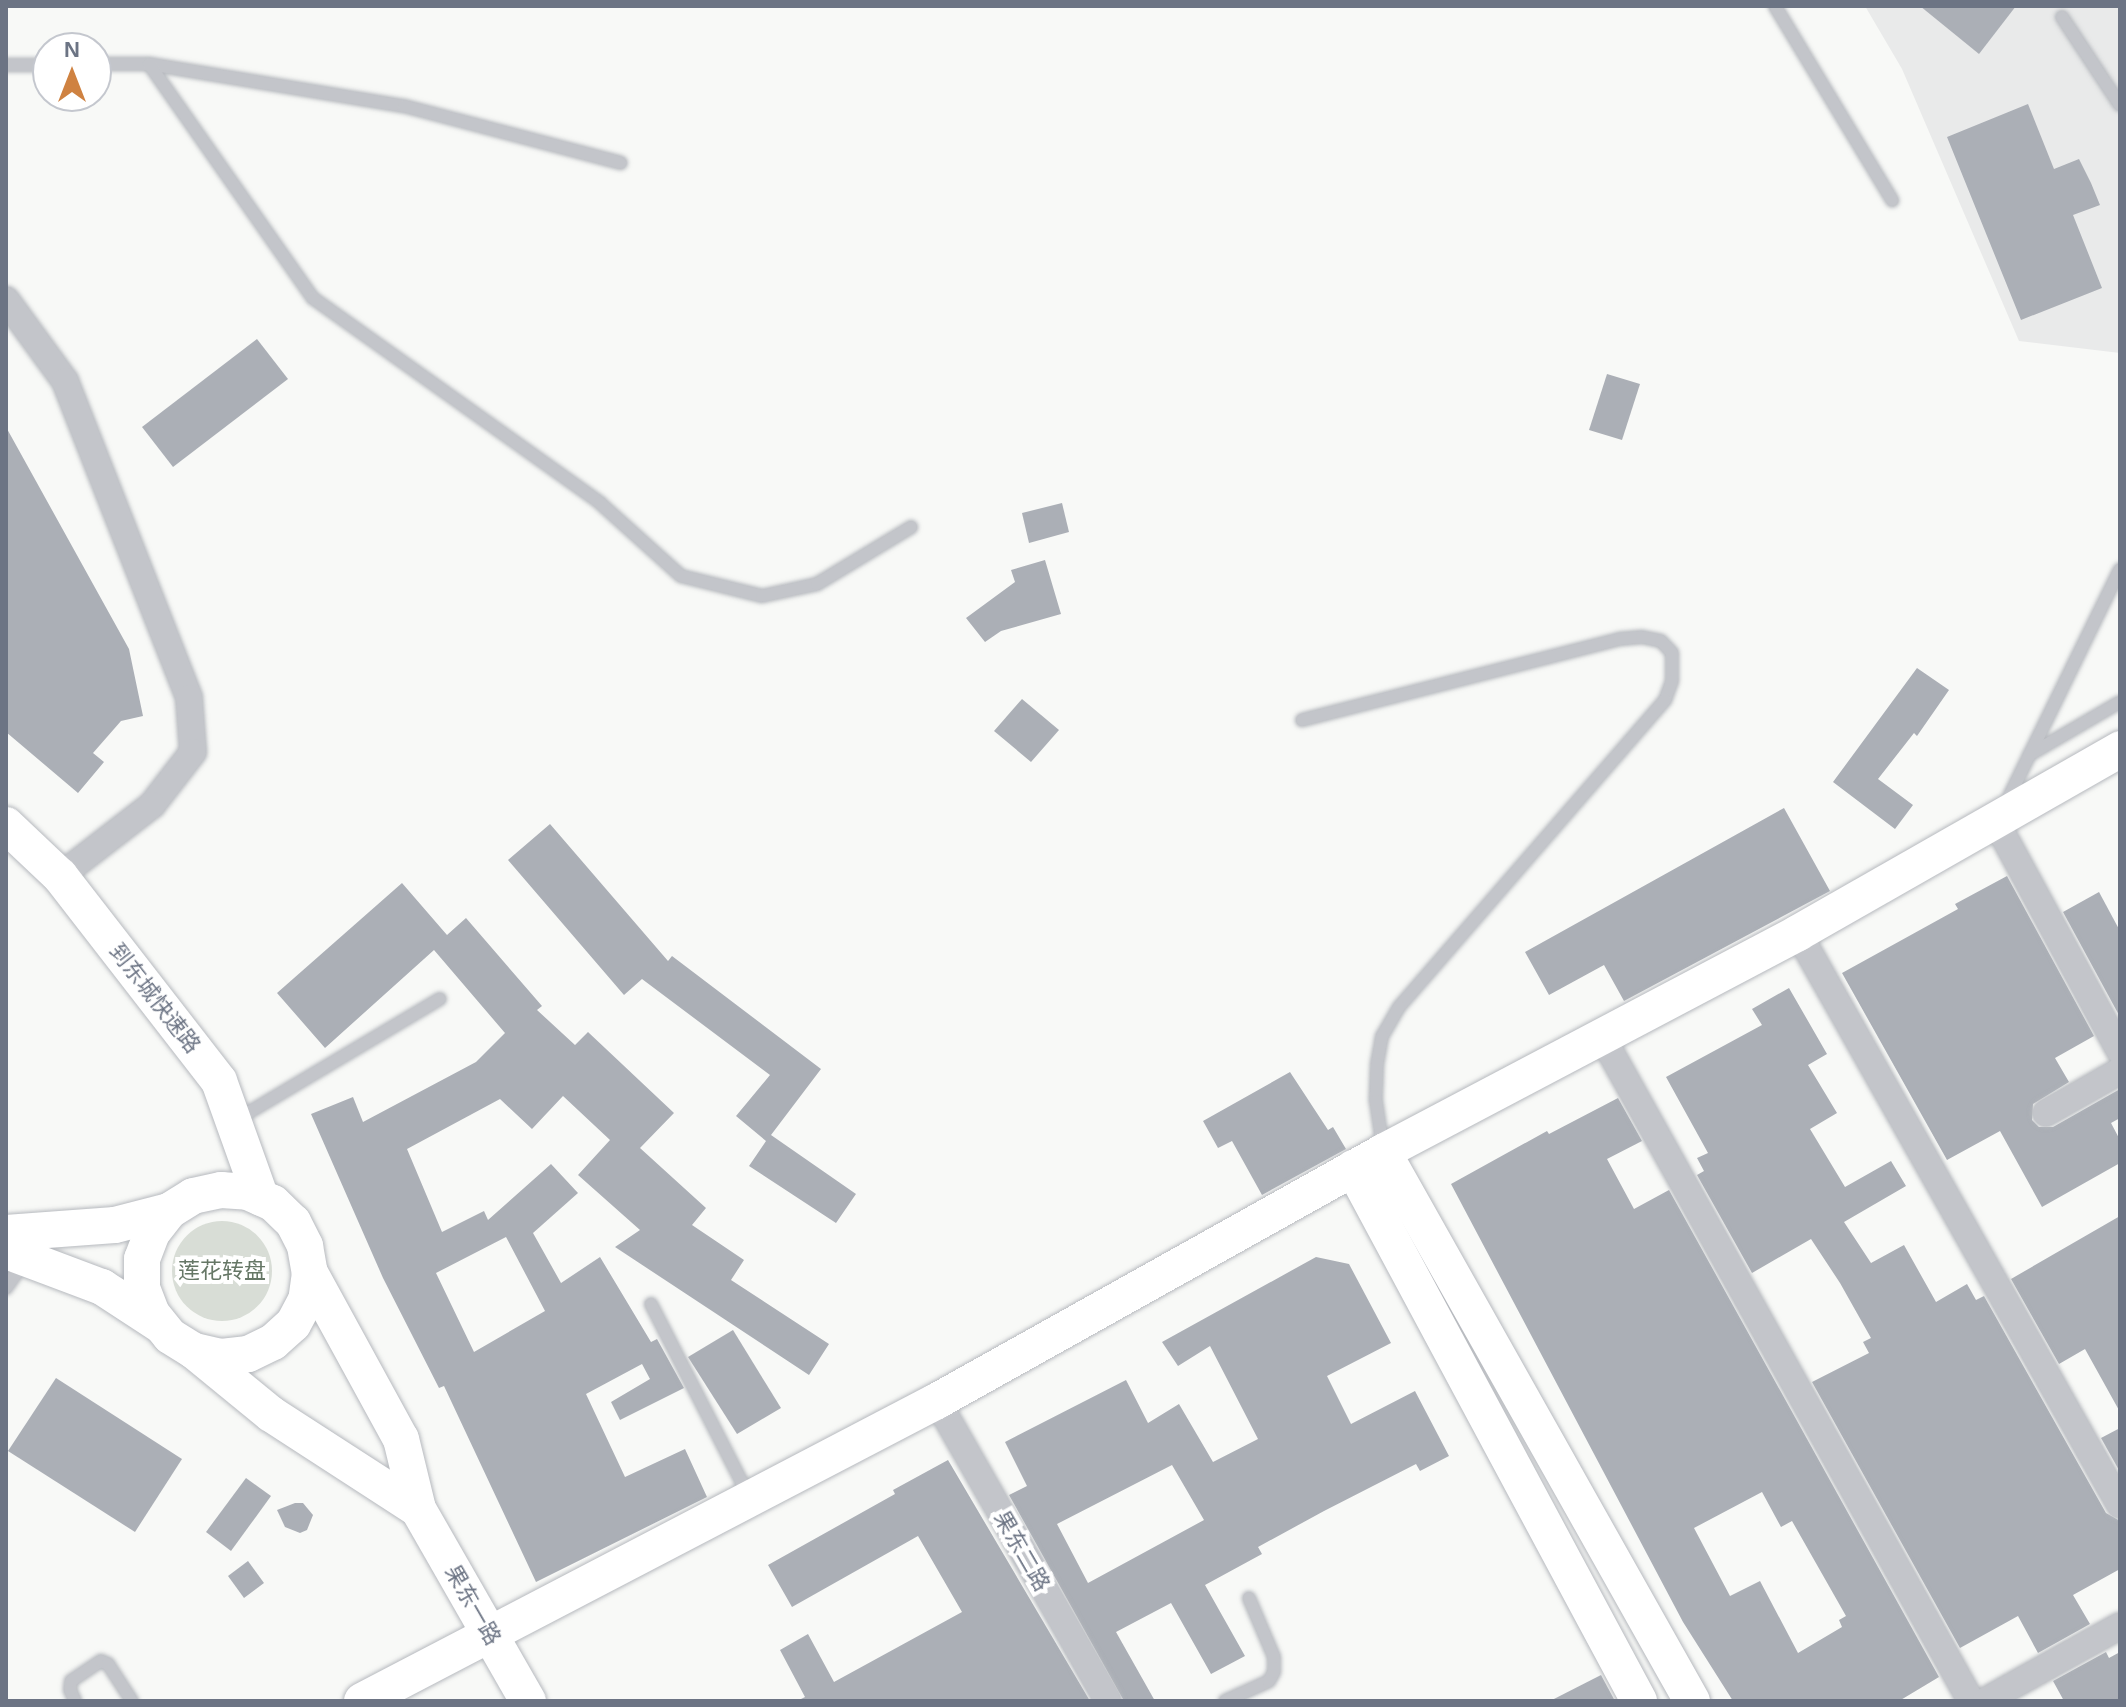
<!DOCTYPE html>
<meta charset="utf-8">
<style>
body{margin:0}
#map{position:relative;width:2126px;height:1707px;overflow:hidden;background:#f8f9f7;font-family:Arial,"Noto Sans SC",sans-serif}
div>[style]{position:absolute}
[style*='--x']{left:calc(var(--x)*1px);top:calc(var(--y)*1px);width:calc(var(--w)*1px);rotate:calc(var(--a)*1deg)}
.built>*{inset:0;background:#e9eaea}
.green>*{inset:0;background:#d8ddd6}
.round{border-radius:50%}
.building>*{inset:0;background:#abafb6}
.roads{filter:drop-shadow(0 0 2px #b6b9be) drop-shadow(0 0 2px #b6b9be)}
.lane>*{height:12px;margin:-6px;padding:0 6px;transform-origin:6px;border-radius:6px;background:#c3c5ca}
.street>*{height:26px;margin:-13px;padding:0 13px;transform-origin:13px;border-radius:13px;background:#c3c5ca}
.secondary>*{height:36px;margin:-18px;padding:0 18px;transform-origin:18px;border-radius:18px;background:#fff}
span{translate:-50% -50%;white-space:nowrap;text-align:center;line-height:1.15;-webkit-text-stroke:8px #fff;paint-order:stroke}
.street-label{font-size:22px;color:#6c7484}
.park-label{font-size:22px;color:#676}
.frame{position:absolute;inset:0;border:8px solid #6c7484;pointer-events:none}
.north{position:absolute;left:32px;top:32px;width:80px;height:80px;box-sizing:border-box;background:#fff;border:2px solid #c4c7ce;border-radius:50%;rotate:0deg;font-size:22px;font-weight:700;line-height:32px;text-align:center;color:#6c7484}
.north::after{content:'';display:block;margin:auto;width:28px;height:36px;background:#cf8241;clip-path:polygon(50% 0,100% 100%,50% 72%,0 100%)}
</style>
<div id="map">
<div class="built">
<i style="clip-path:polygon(1865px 6px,2120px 6px,2120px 353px,2019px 341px,1902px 69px)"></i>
</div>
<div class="green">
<i class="round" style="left:172px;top:1221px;width:100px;height:100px"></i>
</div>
<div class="building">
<i style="clip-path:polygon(1920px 6px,2016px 6px,1979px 54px)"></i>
<i style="clip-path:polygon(2028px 104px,2054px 169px,2079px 159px,2091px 183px,2100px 205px,2073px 215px,2102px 288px,2021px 320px,1947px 137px)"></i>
<i style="clip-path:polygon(257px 339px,288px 379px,173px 467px,142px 427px)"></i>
<i style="clip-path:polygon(1607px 374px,1640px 384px,1622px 440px,1589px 430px)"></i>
<i style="clip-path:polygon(6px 427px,129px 649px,143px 716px,121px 721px,93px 753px,104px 762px,78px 793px,6px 732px)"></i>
<i style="clip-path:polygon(1062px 503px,1069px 532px,1029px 543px,1022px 513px)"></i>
<i style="clip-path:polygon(1045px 560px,1061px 614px,1001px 631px,985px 642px,966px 618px,1015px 582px,1011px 570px)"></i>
<i style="clip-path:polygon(1917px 668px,1949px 690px,1917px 736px,1914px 733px,1878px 779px,1913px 805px,1895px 829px,1833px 782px)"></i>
<i style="clip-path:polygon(1022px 699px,1059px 730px,1031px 762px,994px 731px)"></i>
<i style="clip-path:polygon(1784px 808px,1830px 891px,1624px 1001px,1604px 965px,1549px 995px,1525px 952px)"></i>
<i style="clip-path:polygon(550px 824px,668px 961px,672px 956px,821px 1069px,771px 1135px,856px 1194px,836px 1223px,749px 1166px,766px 1141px,736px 1116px,770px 1075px,642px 979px,624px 995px,508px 860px)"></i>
<i style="clip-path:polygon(2007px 876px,2094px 1036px,2055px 1058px,2069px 1082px,2033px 1104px,2032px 1120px,2039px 1127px,2053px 1127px,2120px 1089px,2120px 1118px,2111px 1123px,2120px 1140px,2120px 1163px,2042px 1207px,2000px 1131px,1947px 1160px,1842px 973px,1958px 909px,1955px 904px)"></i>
<i style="clip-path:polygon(evenodd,402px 883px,447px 935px,466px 918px,542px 1006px,537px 1010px,575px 1045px,588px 1032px,674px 1113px,640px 1148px,706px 1208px,692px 1225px,744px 1260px,731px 1280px,829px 1344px,809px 1375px,615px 1247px,640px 1230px,578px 1175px,610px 1140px,563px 1096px,532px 1129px,500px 1099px,407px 1149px,442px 1232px,484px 1211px,488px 1220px,551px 1164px,578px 1193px,533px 1233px,561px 1283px,600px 1257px,651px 1342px,657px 1339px,684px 1388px,620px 1420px,611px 1402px,650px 1379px,642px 1364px,586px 1394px,625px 1477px,685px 1449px,707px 1497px,536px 1582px,444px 1386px,439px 1388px,383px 1278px,311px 1114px,353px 1097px,363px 1122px,476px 1062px,505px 1033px,434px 950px,325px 1048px,277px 993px,402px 883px,506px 1237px,545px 1311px,474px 1352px,436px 1273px,506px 1237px)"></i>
<i style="clip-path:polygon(2099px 892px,2120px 931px,2120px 1017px,2063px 912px)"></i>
<i style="clip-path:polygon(1789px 988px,1827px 1054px,1808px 1065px,1837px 1113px,1810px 1129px,1845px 1187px,1891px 1161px,1906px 1186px,1844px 1222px,1871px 1263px,1904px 1245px,1936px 1302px,1967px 1284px,1976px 1300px,1984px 1296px,2106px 1513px,2120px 1521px,2120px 1569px,2073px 1595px,2090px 1624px,2038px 1653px,2018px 1616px,1960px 1648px,1812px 1382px,1869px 1353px,1863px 1342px,1871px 1338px,1840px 1283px,1811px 1239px,1752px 1273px,1697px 1175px,1704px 1171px,1697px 1158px,1708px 1153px,1666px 1077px,1762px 1025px,1752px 1009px)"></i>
<i style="clip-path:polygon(1290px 1072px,1328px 1130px,1333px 1127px,1346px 1149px,1262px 1195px,1232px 1141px,1218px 1148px,1203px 1121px)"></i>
<i style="clip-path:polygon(evenodd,1618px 1098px,1642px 1141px,1607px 1159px,1634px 1209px,1669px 1190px,1939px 1677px,1899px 1701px,1733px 1701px,1683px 1622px,1451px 1184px,1547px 1131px,1549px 1134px,1618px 1098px,1762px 1492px,1781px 1527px,1792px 1521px,1846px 1616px,1839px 1620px,1842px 1627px,1798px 1653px,1760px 1581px,1730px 1596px,1694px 1528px,1762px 1492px)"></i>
<i style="clip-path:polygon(2120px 1216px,2120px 1412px,2085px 1349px,2059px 1364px,2011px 1279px)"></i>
<i style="clip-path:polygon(evenodd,1316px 1257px,1349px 1264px,1391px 1343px,1327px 1376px,1351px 1424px,1415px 1391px,1449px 1456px,1420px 1471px,1416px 1464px,1324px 1511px,1258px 1547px,1262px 1554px,1205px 1585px,1245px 1656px,1211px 1674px,1171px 1603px,1116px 1632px,1155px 1701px,1124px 1701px,1009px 1495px,1027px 1486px,1005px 1442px,1126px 1380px,1148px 1423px,1179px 1404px,1213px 1462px,1258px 1439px,1210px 1346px,1178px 1366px,1162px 1342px,1316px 1257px,1172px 1465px,1204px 1520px,1088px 1583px,1057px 1524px,1172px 1465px)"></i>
<i style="clip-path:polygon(733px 1330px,781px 1408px,737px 1434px,688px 1357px)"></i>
<i style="clip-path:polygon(56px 1378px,182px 1459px,135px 1532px,8px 1451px)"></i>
<i style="clip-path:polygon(2120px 1428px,2120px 1472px,2101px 1438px)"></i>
<i style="clip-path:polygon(948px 1460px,1090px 1701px,797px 1701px,805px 1697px,780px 1650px,808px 1634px,834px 1682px,962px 1612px,918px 1536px,792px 1607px,768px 1565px,895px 1494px,893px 1490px)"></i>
<i style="clip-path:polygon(246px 1478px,271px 1496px,231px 1551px,206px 1532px)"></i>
<i style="clip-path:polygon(295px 1503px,303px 1503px,313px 1515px,307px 1530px,300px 1533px,285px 1527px,277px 1510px)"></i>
<i style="clip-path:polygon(248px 1561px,264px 1583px,244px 1598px,228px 1576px)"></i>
<i style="clip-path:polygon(2106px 1652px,2109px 1658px,2120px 1652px,2120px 1701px,2064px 1701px,2053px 1681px)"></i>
<i style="clip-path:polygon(1601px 1675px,1615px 1701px,1550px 1701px)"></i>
</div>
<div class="roads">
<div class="lane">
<i style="--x:1775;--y:6;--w:227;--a:58.9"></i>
<i style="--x:2062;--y:17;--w:105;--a:56.6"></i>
<i style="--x:96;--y:64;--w:53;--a:0"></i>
<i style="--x:149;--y:64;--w:258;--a:9.4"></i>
<i style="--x:404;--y:106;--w:224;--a:14.7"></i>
<i style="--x:149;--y:64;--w:286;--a:55"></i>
<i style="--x:313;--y:298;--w:353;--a:35.5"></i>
<i style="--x:600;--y:503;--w:109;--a:42"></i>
<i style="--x:681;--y:576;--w:83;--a:13.9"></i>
<i style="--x:762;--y:596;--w:56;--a:-12.3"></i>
<i style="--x:817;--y:584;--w:110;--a:-31.2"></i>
<i style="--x:6;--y:65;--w:42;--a:0"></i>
<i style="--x:1302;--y:720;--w:327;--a:-14.3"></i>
<i style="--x:1619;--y:639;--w:23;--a:-5"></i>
<i style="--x:1642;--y:637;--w:19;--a:12"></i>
<i style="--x:1661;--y:641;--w:16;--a:47"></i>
<i style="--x:1672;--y:653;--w:28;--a:90"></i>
<i style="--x:1672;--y:681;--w:20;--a:110"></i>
<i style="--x:1665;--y:700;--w:406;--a:130.9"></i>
<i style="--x:1399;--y:1007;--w:34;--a:120"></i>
<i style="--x:1382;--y:1036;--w:28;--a:100"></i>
<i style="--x:1377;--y:1064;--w:37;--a:92"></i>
<i style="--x:1376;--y:1101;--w:49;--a:81.7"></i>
<i style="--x:2029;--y:755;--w:105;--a:-30.2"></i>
<i style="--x:2006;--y:803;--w:260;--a:-64"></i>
<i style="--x:236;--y:1120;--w:237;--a:-30.7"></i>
<i style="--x:6;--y:1288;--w:32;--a:-55"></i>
<i style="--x:651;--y:1304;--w:216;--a:63"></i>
<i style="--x:75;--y:1701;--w:12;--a:-114"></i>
<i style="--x:70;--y:1690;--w:9;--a:-84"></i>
<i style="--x:71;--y:1681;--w:36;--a:-34"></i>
<i style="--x:101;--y:1661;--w:8;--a:23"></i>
<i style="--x:108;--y:1664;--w:44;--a:57"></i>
<i style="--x:1225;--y:1701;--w:48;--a:-24.4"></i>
<i style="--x:1269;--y:1681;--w:10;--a:-61"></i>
<i style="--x:1274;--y:1672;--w:15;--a:-90"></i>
<i style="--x:1274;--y:1657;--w:64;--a:-113"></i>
</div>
<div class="street">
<i style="--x:6;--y:300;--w:100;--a:53.9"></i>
<i style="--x:65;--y:381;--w:340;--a:68.6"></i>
<i style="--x:189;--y:698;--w:54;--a:85.8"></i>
<i style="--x:193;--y:752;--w:67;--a:127.7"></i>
<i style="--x:152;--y:805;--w:116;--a:142.3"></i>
<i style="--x:1996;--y:822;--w:260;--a:61.6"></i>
<i style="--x:1798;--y:933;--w:656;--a:60.62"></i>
<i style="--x:1601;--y:1035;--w:762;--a:60.95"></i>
<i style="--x:2046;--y:1113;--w:85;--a:-29.6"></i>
<i style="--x:937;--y:1401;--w:345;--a:60.3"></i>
<i style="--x:1985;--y:1701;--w:154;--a:-29.1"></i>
</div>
<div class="secondary">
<i style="--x:6;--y:825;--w:74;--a:43.4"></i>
<i style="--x:60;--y:876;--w:259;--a:52.2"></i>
<i style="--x:219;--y:1081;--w:124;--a:70.3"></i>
<i style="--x:1383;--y:1152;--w:630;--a:60.63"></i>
<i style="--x:1353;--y:1168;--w:605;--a:61.78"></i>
<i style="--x:6;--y:1233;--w:109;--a:-4.2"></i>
<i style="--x:115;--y:1225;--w:56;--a:-14.5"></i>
<i style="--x:169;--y:1211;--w:28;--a:-32"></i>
<i style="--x:193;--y:1196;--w:29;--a:-12"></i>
<i style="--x:221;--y:1190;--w:27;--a:4"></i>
<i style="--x:248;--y:1192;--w:27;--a:24"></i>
<i style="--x:273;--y:1203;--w:28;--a:44"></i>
<i style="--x:293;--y:1222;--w:27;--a:63"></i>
<i style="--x:305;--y:1246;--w:27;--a:80"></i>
<i style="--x:310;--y:1273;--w:27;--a:98"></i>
<i style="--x:306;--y:1300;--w:27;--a:118"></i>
<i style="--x:293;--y:1324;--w:27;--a:138"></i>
<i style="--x:273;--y:1342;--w:28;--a:154"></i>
<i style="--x:248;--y:1354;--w:27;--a:174"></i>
<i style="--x:221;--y:1357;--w:28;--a:-167"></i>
<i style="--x:194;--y:1351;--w:28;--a:-148"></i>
<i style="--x:170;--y:1336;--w:28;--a:-129"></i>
<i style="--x:152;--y:1314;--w:28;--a:-111"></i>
<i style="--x:142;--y:1288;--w:29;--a:-90"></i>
<i style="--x:142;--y:1259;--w:28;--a:-69"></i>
<i style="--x:152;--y:1233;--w:28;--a:-52"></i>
<i style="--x:6;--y:1251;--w:103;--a:20.6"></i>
<i style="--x:102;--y:1287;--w:68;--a:33"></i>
<i style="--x:310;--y:1273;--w:189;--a:61.3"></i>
<i style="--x:401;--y:1439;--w:72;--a:76.3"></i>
<i style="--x:418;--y:1509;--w:221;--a:60.2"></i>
<i style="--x:194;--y:1351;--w:99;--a:39.3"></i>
<i style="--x:271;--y:1414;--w:175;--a:32.9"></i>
<i style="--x:362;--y:1701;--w:649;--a:-27.55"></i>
<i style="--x:937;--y:1401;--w:511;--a:-29.17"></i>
<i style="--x:1383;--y:1152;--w:469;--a:-27.8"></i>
<i style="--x:1798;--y:933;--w:371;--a:-29.7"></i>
</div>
</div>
<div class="street-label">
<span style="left:155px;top:998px;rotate:52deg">到东城快速路</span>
<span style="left:1022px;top:1551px;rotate:60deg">果东二路</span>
<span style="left:473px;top:1605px;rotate:60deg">果东一路</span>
</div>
<div class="park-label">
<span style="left:222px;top:1271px">莲花转盘</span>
</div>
<div class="frame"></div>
<div class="north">N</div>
</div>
